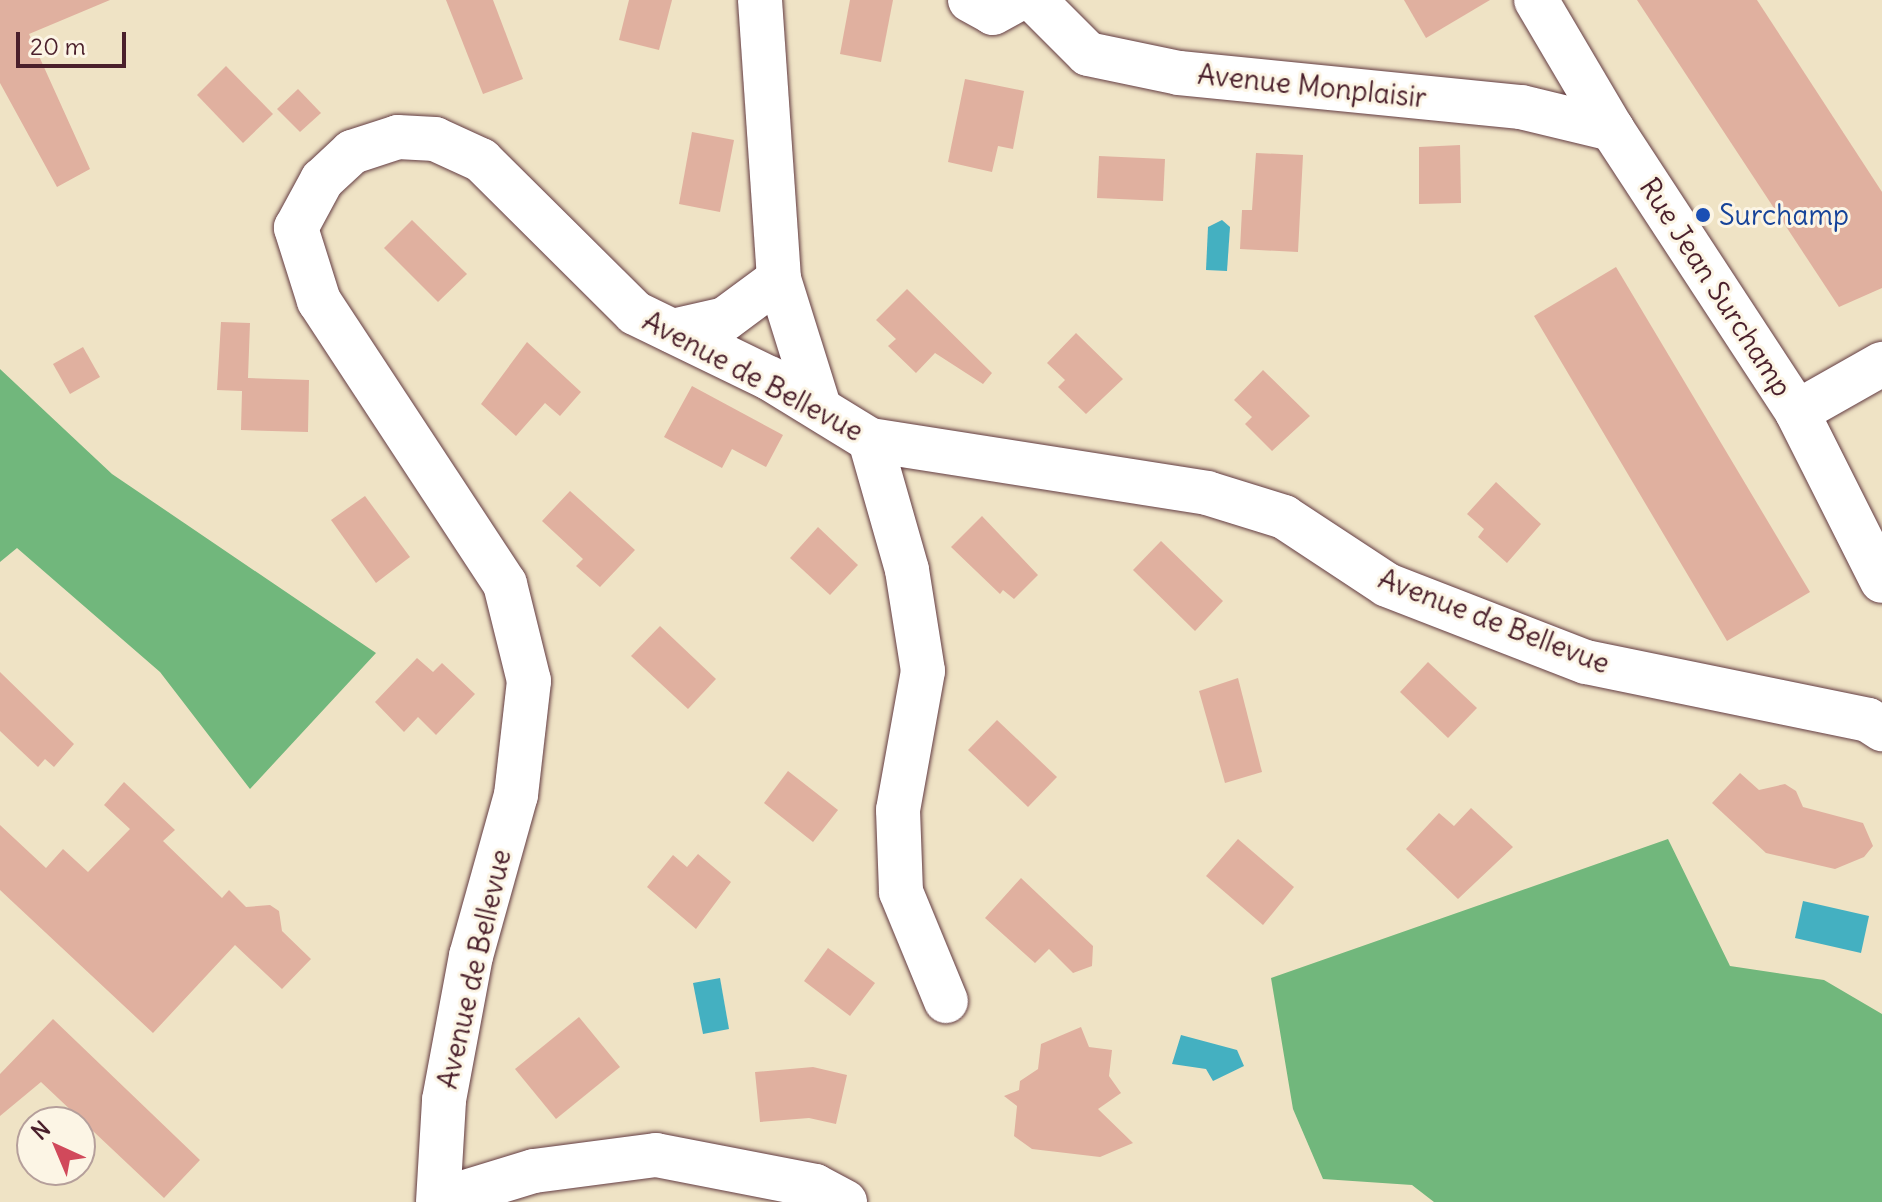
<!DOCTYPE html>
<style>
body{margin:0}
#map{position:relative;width:1882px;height:1202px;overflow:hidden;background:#efe3c5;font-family:Delius,sans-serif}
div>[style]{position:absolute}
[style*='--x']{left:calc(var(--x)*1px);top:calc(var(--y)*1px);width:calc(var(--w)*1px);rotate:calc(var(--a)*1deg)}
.forest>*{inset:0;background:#71b77c}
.water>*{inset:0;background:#44b0c1}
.building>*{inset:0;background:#e0b09f}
.roads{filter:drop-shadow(0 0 2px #633c42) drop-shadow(0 0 2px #633c42)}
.minor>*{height:44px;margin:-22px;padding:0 22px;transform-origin:22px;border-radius:22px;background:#fff}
.dots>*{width:22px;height:22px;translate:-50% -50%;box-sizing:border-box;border:4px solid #fcf5e5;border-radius:50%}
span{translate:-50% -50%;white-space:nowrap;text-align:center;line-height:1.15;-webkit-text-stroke:6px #fcf5e5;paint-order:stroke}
.street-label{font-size:28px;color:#4a1f2b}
.transit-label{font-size:28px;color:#164399}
.left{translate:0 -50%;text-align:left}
.north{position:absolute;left:16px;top:1106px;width:80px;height:80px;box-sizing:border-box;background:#fcf5e5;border:2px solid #b59f9b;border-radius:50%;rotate:316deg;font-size:22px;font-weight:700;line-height:32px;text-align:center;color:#4a1f2b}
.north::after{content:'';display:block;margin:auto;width:28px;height:36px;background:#d1495b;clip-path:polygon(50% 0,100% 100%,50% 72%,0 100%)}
.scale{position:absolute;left:16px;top:32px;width:110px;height:36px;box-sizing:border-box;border:4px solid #4a1f2b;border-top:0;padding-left:10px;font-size:24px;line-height:28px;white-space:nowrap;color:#4a1f2b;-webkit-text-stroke:6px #fcf5e5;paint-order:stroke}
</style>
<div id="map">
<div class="forest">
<i style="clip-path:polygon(0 369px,112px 474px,376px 653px,250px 789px,160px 672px,17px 548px,0 562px)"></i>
<i style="clip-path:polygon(1668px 839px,1730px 966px,1824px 980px,1882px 1014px,1882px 1202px,1434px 1202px,1412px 1185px,1323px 1179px,1293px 1109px,1271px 978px)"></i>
</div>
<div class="water">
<i style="clip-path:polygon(1222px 220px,1230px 227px,1227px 271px,1206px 270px,1208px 227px)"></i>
<i style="clip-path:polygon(1803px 901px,1869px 916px,1861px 953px,1795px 938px)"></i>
<i style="clip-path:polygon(720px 978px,729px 1029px,703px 1034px,693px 983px)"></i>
<i style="clip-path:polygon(1181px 1035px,1237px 1050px,1244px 1066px,1213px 1081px,1206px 1069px,1172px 1064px)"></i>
</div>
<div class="building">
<i style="clip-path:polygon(0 0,110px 0,29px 34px,90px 169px,57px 187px,0 83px)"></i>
<i style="clip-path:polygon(446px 0,493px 0,523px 79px,483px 94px)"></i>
<i style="clip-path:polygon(629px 0,672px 0,659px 50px,619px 40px)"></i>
<i style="clip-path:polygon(850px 0,893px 0,881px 62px,840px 54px)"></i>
<i style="clip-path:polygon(1404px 0,1490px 0,1426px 38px)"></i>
<i style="clip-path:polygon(1637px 0,1757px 0,1882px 192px,1882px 288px,1839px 307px)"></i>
<i style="clip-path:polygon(226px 66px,273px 114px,243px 143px,197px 95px)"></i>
<i style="clip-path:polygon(965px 79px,1024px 91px,1013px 149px,998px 146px,992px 172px,948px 162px)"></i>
<i style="clip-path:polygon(298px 89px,321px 113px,300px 132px,277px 109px)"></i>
<i style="clip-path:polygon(692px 132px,734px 140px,720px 212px,679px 204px)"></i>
<i style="clip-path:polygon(1460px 145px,1461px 203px,1419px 204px,1419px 147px)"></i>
<i style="clip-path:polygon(1256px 153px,1303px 155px,1298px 252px,1240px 249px,1242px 210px,1252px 210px)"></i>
<i style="clip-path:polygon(1099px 156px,1165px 159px,1163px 201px,1097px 198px)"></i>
<i style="clip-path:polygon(412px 220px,467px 274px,438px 302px,384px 248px)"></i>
<i style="clip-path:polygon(1616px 267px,1810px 592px,1727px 641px,1534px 316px)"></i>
<i style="clip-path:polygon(907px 289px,992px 373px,983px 384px,935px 353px,916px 373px,888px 346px,896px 339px,876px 320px)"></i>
<i style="clip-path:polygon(221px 322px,250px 323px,248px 378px,309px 380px,308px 432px,241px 430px,242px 391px,217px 390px)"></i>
<i style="clip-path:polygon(1076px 333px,1123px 379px,1086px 414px,1058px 387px,1065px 380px,1047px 363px)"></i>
<i style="clip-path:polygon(527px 342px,581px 392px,560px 416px,545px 403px,516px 436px,481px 404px)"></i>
<i style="clip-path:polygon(83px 347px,100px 377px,70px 394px,53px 364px)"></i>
<i style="clip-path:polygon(1263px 370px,1310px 416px,1272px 451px,1245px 424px,1252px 417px,1234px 400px)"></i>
<i style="clip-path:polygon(692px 386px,783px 435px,766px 467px,732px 449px,722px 468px,664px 437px)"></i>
<i style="clip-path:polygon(1496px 482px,1541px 524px,1507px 563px,1478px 537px,1484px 529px,1467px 514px)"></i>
<i style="clip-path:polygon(570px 491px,635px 550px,600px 587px,576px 566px,583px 559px,542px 521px)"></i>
<i style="clip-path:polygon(365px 496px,410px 557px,376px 583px,331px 520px)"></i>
<i style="clip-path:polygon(982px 516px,1038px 575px,1014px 599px,1003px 590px,1000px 594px,951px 547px)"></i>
<i style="clip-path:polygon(818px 527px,858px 565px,830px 595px,790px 558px)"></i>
<i style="clip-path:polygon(1161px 541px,1223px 601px,1195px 631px,1133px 570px)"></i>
<i style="clip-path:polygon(660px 626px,716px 679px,688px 709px,631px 656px)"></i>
<i style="clip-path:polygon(417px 658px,433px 672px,442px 663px,475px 694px,436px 735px,418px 717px,404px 732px,375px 702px)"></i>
<i style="clip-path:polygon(1428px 662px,1477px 708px,1448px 738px,1400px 692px)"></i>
<i style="clip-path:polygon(0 672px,74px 744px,54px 767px,45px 759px,38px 767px,0 731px)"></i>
<i style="clip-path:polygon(1238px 678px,1262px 772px,1225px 783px,1199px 691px)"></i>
<i style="clip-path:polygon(997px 720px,1057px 777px,1028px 807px,968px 750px)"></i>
<i style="clip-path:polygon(788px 771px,838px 810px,813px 842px,764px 803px)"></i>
<i style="clip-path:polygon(1740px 773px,1759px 790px,1785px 784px,1796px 791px,1803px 807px,1863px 823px,1873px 846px,1864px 857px,1835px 869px,1766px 853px,1712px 803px)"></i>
<i style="clip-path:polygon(124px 782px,175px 830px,163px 841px,222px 898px,229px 890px,246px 907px,270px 905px,279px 911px,282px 931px,311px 959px,282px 989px,235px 945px,153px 1033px,0 890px,0 825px,46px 868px,63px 849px,88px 872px,130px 829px,104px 805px)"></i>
<i style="clip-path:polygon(1471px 808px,1513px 847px,1458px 899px,1406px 849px,1439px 813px,1454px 826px)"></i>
<i style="clip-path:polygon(1238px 839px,1294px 887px,1263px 925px,1206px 876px)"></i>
<i style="clip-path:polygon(698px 854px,731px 882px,696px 929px,647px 887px,673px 855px,687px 867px)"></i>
<i style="clip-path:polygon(1021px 878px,1093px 946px,1092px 966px,1073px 973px,1049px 949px,1035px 963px,985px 918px)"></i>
<i style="clip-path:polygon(828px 948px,875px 983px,850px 1016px,804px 981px)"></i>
<i style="clip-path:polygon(579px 1017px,620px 1067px,556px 1119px,515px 1069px)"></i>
<i style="clip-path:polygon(53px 1019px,200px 1160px,164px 1198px,41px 1082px,0 1116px,0 1074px)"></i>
<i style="clip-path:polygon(1081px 1027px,1089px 1047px,1112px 1050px,1109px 1076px,1121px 1093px,1098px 1109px,1133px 1143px,1100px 1157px,1032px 1149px,1014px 1136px,1017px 1106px,1004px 1096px,1019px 1090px,1020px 1081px,1038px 1069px,1041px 1044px)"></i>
<i style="clip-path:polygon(813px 1067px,847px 1075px,836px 1124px,809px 1118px,760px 1122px,755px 1072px)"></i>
</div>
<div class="roads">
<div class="minor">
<i style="--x:760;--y:0;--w:280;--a:86.1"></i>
<i style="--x:779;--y:279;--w:134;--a:72.6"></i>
<i style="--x:970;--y:0;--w:26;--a:29"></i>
<i style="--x:993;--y:13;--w:26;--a:-29"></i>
<i style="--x:1034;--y:0;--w:76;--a:45"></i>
<i style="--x:1088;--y:54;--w:93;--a:11.8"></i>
<i style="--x:1179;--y:73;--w:344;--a:5.7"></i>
<i style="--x:1521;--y:107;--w:94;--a:13.6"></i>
<i style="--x:1536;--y:0;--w:150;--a:59.5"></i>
<i style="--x:1612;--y:129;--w:338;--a:56.8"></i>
<i style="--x:1797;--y:412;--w:189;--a:63.3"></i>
<i style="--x:673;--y:331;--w:53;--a:-13"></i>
<i style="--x:725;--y:319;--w:67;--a:-36.5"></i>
<i style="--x:1797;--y:412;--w:98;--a:-29.5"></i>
<i style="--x:870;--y:440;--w:135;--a:74.1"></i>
<i style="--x:907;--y:570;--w:102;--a:81"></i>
<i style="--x:923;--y:671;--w:141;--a:100.2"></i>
<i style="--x:898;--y:810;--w:82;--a:87.9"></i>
<i style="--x:901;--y:892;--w:118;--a:67.6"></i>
<i style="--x:439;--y:1200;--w:99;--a:-17"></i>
<i style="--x:534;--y:1171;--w:123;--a:-7.5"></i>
<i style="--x:656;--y:1155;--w:162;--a:11"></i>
<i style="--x:815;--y:1186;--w:34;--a:28"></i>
<i style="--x:438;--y:1202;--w:102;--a:-86.6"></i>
<i style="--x:444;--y:1100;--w:147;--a:-79.4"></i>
<i style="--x:471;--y:956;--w:167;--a:-74.4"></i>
<i style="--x:516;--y:795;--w:115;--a:-83.5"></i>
<i style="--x:529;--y:681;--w:100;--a:-103.9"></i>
<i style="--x:505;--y:584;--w:339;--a:-123.3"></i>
<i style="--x:319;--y:301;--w:77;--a:-107.5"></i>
<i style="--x:296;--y:228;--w:55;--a:-61.6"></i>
<i style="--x:322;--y:180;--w:41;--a:-43"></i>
<i style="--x:352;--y:152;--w:48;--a:-18.1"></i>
<i style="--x:398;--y:137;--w:37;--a:3"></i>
<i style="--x:435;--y:139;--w:51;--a:24.5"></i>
<i style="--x:481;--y:160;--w:217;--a:44.8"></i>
<i style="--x:635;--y:313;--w:149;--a:25.9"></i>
<i style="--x:769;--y:378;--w:119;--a:31.5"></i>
<i style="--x:870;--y:440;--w:341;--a:8.9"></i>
<i style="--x:1207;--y:493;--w:81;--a:17.3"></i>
<i style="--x:1284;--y:517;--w:123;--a:33.4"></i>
<i style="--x:1387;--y:585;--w:213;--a:21.2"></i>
<i style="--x:1586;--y:662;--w:288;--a:11.6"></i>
<i style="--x:1868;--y:720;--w:17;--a:33"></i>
</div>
</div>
<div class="dots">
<i style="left:1703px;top:215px;background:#1a4fb4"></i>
</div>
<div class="street-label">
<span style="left:1312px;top:86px;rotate:6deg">Avenue Monplaisir</span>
<span style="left:1716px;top:287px;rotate:57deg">Rue Jean Surchamp</span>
<span style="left:753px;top:376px;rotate:28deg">Avenue de Bellevue</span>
<span style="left:1494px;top:621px;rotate:21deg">Avenue de Bellevue</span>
<span style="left:474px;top:969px;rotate:-77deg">Avenue de Bellevue</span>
</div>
<div class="transit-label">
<span class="left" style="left:1719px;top:215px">Surchamp</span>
</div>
<div class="north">N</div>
<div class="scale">20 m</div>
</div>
